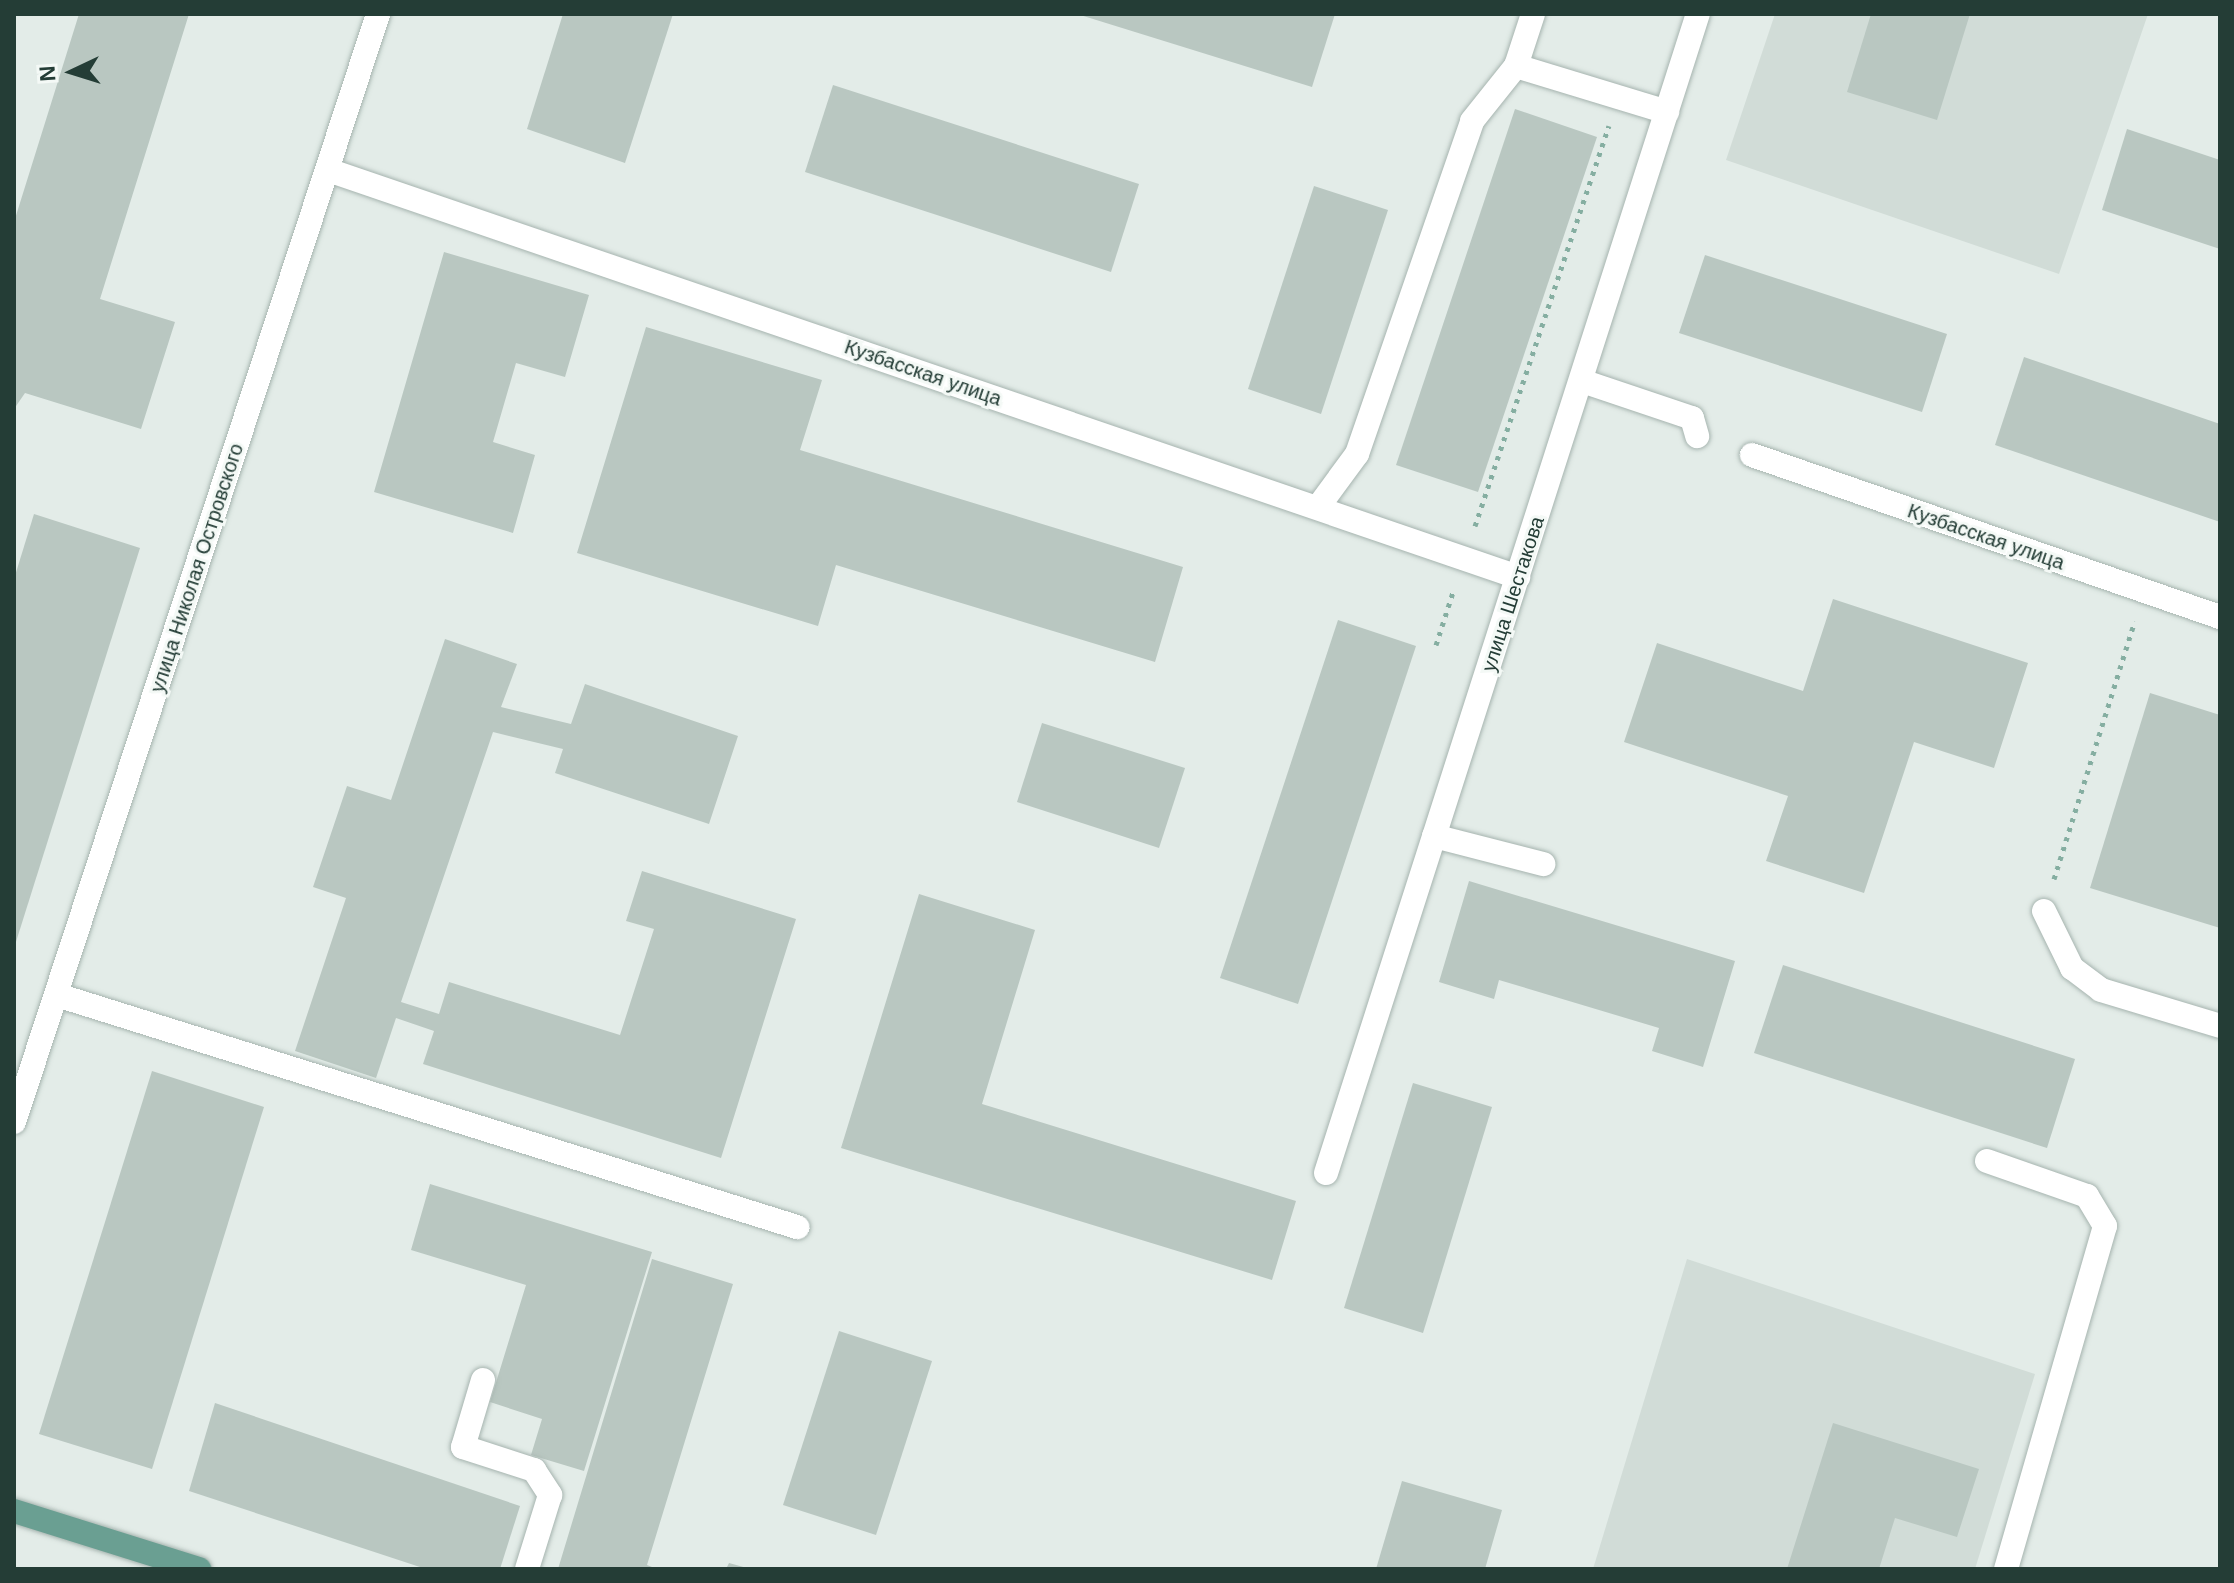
<!DOCTYPE html>
<meta charset="utf-8">
<style>
body{margin:0}
#map{position:relative;width:2234px;height:1583px;overflow:hidden;background:#e3ece8;font-family:Helvetica,sans-serif}
div>[style]{position:absolute}
[style*='--x']{left:calc(var(--x)*1px);top:calc(var(--y)*1px);width:calc(var(--w)*1px);rotate:calc(var(--a)*1deg)}
.built>*{inset:0;background:#d1dcd7}
.building>*{inset:0;background:#b9c7c1}
.path>*{height:5px;margin-top:-2.5px;transform-origin:0;background:repeating-linear-gradient(90deg,#85aea1 0 4px,transparent 0 10px)}
.roads{filter:drop-shadow(0 0 2px #a6b4af) drop-shadow(0 0 2px #a6b4af)}
.minor>*{height:24px;margin:-12px;padding:0 12px;transform-origin:12px;border-radius:12px;background:#fff}
.major>*{height:24px;margin:-12px;padding:0 12px;transform-origin:12px;border-radius:12px;background:#6a9f92}
span{translate:-50% -50%;white-space:nowrap;text-align:center;line-height:1.15;-webkit-text-stroke:6px #f4f9f6;paint-order:stroke}
.street-label{font-size:20px;color:#243d36}
.frame{position:absolute;inset:0;border:16px solid #243d36;pointer-events:none}
.north{position:absolute;left:32px;top:32px;width:80px;height:80px;-webkit-text-stroke:6px #f4f9f6;paint-order:stroke;rotate:266deg;font-size:22px;font-weight:700;line-height:32px;text-align:center;color:#243d36}
.north::after{content:'';display:block;margin:auto;width:28px;height:36px;background:#243d36;clip-path:polygon(50% 0,100% 100%,50% 72%,0 100%)}
</style>
<div id="map">
<div class="built">
<i style="clip-path:polygon(1775px 14px,2148px 14px,2059px 274px,1726px 160px)"></i>
<i style="clip-path:polygon(1687px 1259px,2035px 1374px,1975px 1569px,1593px 1569px)"></i>
</div>
<div class="building">
<i style="clip-path:polygon(79px 14px,189px 14px,100px 299px,175px 322px,141px 429px,25px 393px,14px 409px,14px 222px)"></i>
<i style="clip-path:polygon(563px 14px,673px 14px,625px 163px,527px 129px)"></i>
<i style="clip-path:polygon(1077px 14px,1335px 14px,1312px 87px)"></i>
<i style="clip-path:polygon(1871px 14px,1970px 14px,1937px 120px,1847px 92px)"></i>
<i style="clip-path:polygon(833px 85px,1139px 184px,1111px 272px,805px 172px)"></i>
<i style="clip-path:polygon(1515px 109px,1597px 137px,1478px 492px,1396px 465px)"></i>
<i style="clip-path:polygon(2127px 129px,2220px 160px,2220px 249px,2102px 210px)"></i>
<i style="clip-path:polygon(1314px 186px,1388px 210px,1321px 414px,1248px 389px)"></i>
<i style="clip-path:polygon(444px 252px,589px 295px,565px 377px,516px 363px,493px 442px,535px 455px,513px 533px,374px 492px)"></i>
<i style="clip-path:polygon(1705px 255px,1947px 334px,1922px 412px,1679px 333px)"></i>
<i style="clip-path:polygon(646px 327px,822px 380px,800px 450px,1183px 567px,1155px 662px,836px 565px,818px 626px,577px 553px)"></i>
<i style="clip-path:polygon(2024px 357px,2220px 424px,2220px 522px,1995px 445px)"></i>
<i style="clip-path:polygon(34px 514px,140px 548px,15px 945px,14px 579px)"></i>
<i style="clip-path:polygon(1833px 599px,2028px 663px,1994px 768px,1914px 742px,1864px 893px,1766px 861px,1788px 796px,1624px 742px,1657px 643px,1803px 691px)"></i>
<i style="clip-path:polygon(1338px 620px,1416px 646px,1298px 1004px,1220px 978px)"></i>
<i style="clip-path:polygon(445px 639px,517px 664px,501px 707px,571px 724px,585px 684px,738px 736px,709px 824px,555px 773px,563px 749px,493px 732px,401px 1002px,439px 1014px,449px 982px,620px 1035px,654px 929px,626px 921px,642px 871px,796px 919px,721px 1158px,423px 1064px,434px 1031px,396px 1018px,376px 1078px,295px 1051px,346px 898px,313px 887px,347px 786px,391px 800px)"></i>
<i style="clip-path:polygon(2150px 693px,2220px 715px,2220px 928px,2090px 888px)"></i>
<i style="clip-path:polygon(1042px 723px,1185px 768px,1159px 848px,1017px 802px)"></i>
<i style="clip-path:polygon(1469px 881px,1735px 961px,1703px 1067px,1652px 1051px,1659px 1028px,1499px 980px,1494px 999px,1439px 982px)"></i>
<i style="clip-path:polygon(919px 894px,1035px 930px,982px 1104px,1296px 1201px,1272px 1280px,841px 1148px)"></i>
<i style="clip-path:polygon(1783px 965px,2075px 1059px,2047px 1148px,1754px 1053px)"></i>
<i style="clip-path:polygon(152px 1071px,264px 1107px,152px 1469px,39px 1434px)"></i>
<i style="clip-path:polygon(1413px 1083px,1492px 1107px,1423px 1333px,1344px 1308px)"></i>
<i style="clip-path:polygon(430px 1184px,652px 1252px,584px 1471px,531px 1455px,542px 1419px,490px 1402px,526px 1285px,411px 1250px)"></i>
<i style="clip-path:polygon(652px 1259px,733px 1284px,647px 1565px,657px 1569px,558px 1569px)"></i>
<i style="clip-path:polygon(839px 1331px,932px 1361px,876px 1535px,783px 1505px)"></i>
<i style="clip-path:polygon(215px 1403px,520px 1506px,500px 1569px,426px 1569px,189px 1491px)"></i>
<i style="clip-path:polygon(1833px 1423px,1979px 1469px,1957px 1537px,1895px 1518px,1879px 1569px,1787px 1569px)"></i>
<i style="clip-path:polygon(1402px 1481px,1502px 1510px,1485px 1569px,1376px 1569px)"></i>
<i style="clip-path:polygon(729px 1563px,747px 1568px,747px 1569px,726px 1569px)"></i>
</div>
<div class="path">
<i style="--x:1475;--y:526;--w:422;--a:-71.5"></i>
<i style="--x:1436;--y:645;--w:59;--a:-72.2"></i>
<i style="--x:2054;--y:879;--w:270;--a:-72.6"></i>
</div>
<div class="roads">
<div class="minor">
<i style="--x:1516;--y:66;--w:158;--a:16.9"></i>
<i style="--x:328;--y:170;--w:1258;--a:18.88"></i>
<i style="--x:1582;--y:381;--w:116;--a:18.6"></i>
<i style="--x:1692;--y:418;--w:19;--a:74"></i>
<i style="--x:1752;--y:455;--w:495;--a:19.1"></i>
<i style="--x:1318;--y:507;--w:66;--a:-53.7"></i>
<i style="--x:1357;--y:454;--w:352;--a:-70.9"></i>
<i style="--x:1472;--y:121;--w:70;--a:-51.3"></i>
<i style="--x:1516;--y:66;--w:55;--a:-71.9"></i>
<i style="--x:1434;--y:836;--w:113;--a:14.4"></i>
<i style="--x:2044;--y:911;--w:64;--a:63.8"></i>
<i style="--x:2072;--y:968;--w:36;--a:37"></i>
<i style="--x:2101;--y:990;--w:124;--a:16.8"></i>
<i style="--x:57;--y:995;--w:776;--a:17.41"></i>
<i style="--x:14;--y:1122;--w:1166;--a:-71.81"></i>
<i style="--x:1987;--y:1161;--w:106;--a:19.3"></i>
<i style="--x:2087;--y:1196;--w:35;--a:59"></i>
<i style="--x:2105;--y:1226;--w:357;--a:106.1"></i>
<i style="--x:1326;--y:1173;--w:1217;--a:-72.21"></i>
<i style="--x:483;--y:1380;--w:70;--a:106.6"></i>
<i style="--x:463;--y:1447;--w:75;--a:17.9"></i>
<i style="--x:534;--y:1470;--w:30;--a:57"></i>
<i style="--x:550;--y:1495;--w:77;--a:107.3"></i>
</div>
<div class="major">
<i style="--x:14;--y:1511;--w:194;--a:17.4"></i>
</div>
</div>
<div class="street-label">
<span style="left:923px;top:373px;rotate:19deg">Кузбасская улица</span>
<span style="left:1986px;top:537px;rotate:19deg">Кузбасская улица</span>
<span style="left:197px;top:568px;rotate:-72deg">улица Николая Островского</span>
<span style="left:1513px;top:594px;rotate:-72deg">улица Шестакова</span>
</div>
<div class="frame"></div>
<div class="north">N</div>
</div>
